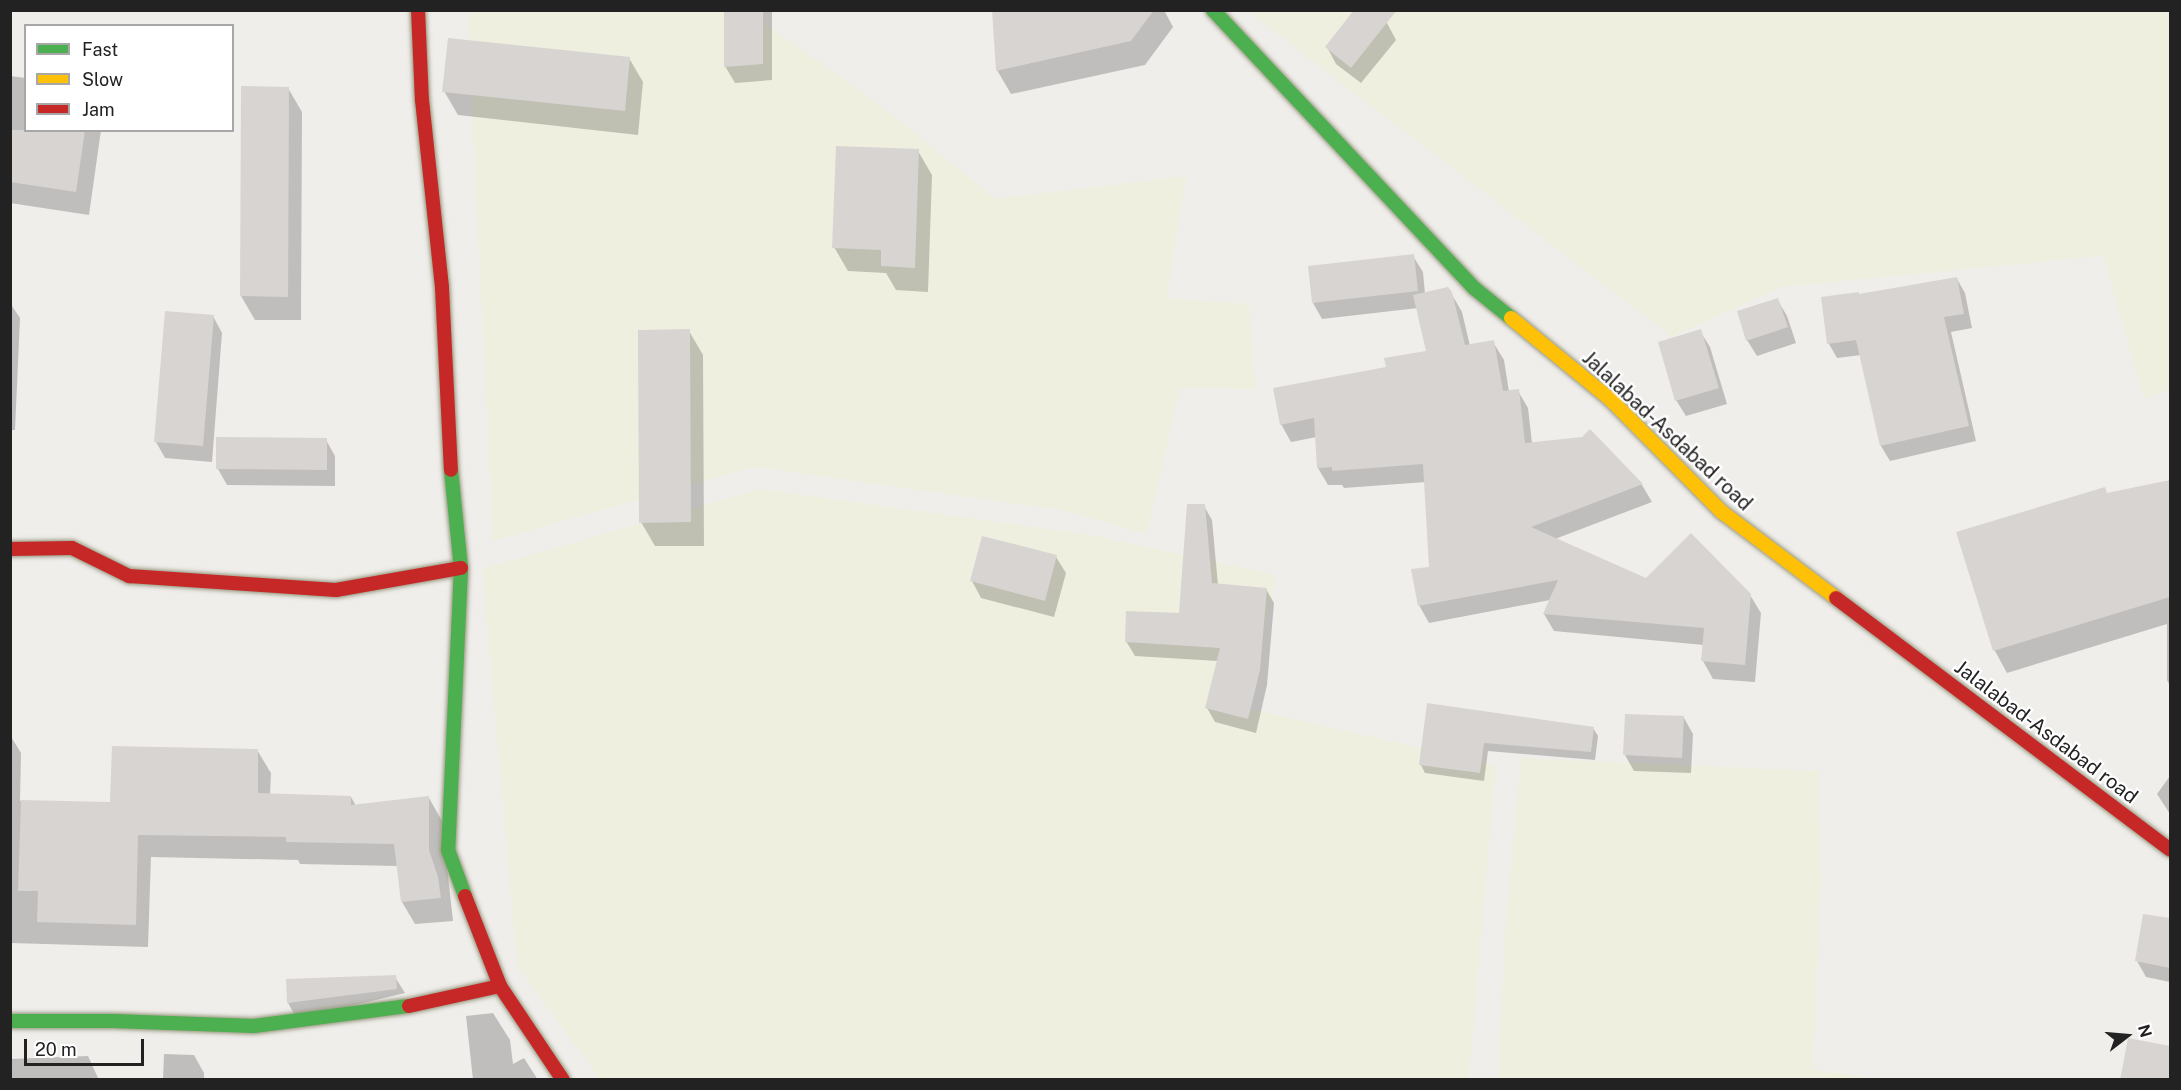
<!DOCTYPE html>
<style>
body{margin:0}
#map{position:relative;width:2181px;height:1090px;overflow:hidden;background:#f0eeeb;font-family:"Public Sans",sans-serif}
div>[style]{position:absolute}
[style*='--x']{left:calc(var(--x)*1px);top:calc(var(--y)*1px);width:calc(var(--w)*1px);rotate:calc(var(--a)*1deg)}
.farmland>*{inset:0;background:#efefdf}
.shadow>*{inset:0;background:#0003}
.building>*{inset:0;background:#d7d4d2}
.roads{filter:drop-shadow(0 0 2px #999a82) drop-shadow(0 0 2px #999a82)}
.fast>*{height:14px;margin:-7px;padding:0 7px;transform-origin:7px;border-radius:7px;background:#4caf50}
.slow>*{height:14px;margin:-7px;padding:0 7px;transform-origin:7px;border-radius:7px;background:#ffc107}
.jam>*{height:14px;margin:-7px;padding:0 7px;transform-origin:7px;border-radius:7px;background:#c62828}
span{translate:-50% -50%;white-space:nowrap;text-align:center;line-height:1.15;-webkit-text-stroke:4.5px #fff;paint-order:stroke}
.street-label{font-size:20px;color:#222}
.frame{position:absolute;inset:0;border:12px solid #222;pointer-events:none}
.legend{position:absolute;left:24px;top:24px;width:210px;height:108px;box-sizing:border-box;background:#fff;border:2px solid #a7a7a7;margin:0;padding:8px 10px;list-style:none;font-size:18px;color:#222}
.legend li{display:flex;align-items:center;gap:12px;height:30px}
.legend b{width:30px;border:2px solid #a7a7a7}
.north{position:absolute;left:2097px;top:1006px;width:60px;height:60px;-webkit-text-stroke:4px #fff;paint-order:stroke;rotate:74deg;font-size:16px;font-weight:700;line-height:24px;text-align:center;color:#222}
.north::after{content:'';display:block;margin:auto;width:21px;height:27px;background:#222;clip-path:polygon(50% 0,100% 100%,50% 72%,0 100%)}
.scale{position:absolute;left:24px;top:1039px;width:120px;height:27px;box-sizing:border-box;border:3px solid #222;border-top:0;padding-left:8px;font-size:18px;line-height:21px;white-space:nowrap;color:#222;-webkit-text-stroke:4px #fff;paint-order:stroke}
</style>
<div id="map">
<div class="farmland">
<i style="clip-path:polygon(467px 11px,747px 11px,868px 96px,996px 199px,1186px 176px,1167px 298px,1249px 304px,1256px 389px,1180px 388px,1147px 534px,1061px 510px,754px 467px,493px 541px)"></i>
<i style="clip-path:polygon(1248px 11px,2170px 11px,2170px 390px,2144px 399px,2103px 256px,1781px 287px,1672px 337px)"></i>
<i style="clip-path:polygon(760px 489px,1092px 535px,1276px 575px,1246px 708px,1496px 765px,1469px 1079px,600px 1079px,517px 966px,482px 569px)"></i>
<i style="clip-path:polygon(1521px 758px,1819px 771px,1821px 882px,1813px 1069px,1877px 1079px,1498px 1079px,1506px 917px)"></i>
</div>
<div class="shadow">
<i style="clip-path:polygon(726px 10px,772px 10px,772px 80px,735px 83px,725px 66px)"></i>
<i style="clip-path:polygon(994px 10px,1164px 10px,1173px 27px,1145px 65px,1011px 94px,997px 70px)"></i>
<i style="clip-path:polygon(1370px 10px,1387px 23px,1396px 40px,1361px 83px,1336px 64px,1327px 47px)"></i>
<i style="clip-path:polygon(629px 58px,643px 82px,638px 135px,458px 115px,444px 91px)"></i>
<i style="clip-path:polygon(10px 76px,26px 78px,26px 130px,101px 130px,89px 215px,10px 203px)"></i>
<i style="clip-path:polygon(288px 88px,302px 112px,301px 320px,255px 320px,241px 296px)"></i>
<i style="clip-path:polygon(918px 151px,932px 175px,928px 292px,896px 290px,886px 273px,848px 271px,834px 247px)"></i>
<i style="clip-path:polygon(1413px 256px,1423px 272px,1425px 294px,1451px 293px,1462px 312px,1470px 346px,1493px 342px,1504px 360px,1509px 392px,1518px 391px,1528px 408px,1532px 443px,1582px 438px,1590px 431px,1642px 485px,1652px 502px,1555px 539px,1647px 580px,1750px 595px,1761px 613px,1755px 682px,1713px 679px,1703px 661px,1704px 645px,1554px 631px,1544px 614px,1550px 600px,1429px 623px,1419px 605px,1431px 568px,1426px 482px,1344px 488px,1342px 485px,1328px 485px,1318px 468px,1317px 437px,1291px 442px,1281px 424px,1387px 369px,1428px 353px,1418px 308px,1322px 319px,1313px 303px)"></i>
<i style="clip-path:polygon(1957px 279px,1965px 293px,1972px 328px,1951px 332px,1976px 441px,1890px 461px,1881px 446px,1861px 355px,1837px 358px,1829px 344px,1823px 298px,1859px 295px)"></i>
<i style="clip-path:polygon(1777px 299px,1787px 316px,1796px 343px,1757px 356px,1747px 340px)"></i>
<i style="clip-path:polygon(10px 303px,20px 318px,15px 430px,10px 430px)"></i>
<i style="clip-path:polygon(213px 316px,222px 333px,212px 462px,165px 458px,156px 442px)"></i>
<i style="clip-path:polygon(689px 331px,703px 355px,704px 546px,655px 546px,641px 522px)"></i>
<i style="clip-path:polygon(1700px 331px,1710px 347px,1727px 404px,1686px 416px,1676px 400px)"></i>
<i style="clip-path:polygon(326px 440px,335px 456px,335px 486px,227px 485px,218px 469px)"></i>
<i style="clip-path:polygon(2170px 481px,2170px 686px,2167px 680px,2167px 624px,2007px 673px,1995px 651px,1958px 533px)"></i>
<i style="clip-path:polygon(1204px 506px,1212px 520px,1218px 585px,1266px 589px,1274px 603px,1267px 685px,1256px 733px,1215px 722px,1207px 708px,1218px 661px,1135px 656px,1126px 641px,1181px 615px)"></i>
<i style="clip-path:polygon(1056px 557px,1066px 573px,1054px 617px,981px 598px,972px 581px)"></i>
<i style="clip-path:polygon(1428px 704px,1593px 728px,1598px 736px,1595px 760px,1488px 751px,1484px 781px,1425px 773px,1421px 765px)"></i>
<i style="clip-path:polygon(1684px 718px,1693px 734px,1691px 773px,1634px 771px,1625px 755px)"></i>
<i style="clip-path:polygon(10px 735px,21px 753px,20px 801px,112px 804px,257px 750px,271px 773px,270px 795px,351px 797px,356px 806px,429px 798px,442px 821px,453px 921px,415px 924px,402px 902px,398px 866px,300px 864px,298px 860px,151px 857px,148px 947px,10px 943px)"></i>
<i style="clip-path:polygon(2170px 776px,2170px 814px,2157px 794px)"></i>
<i style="clip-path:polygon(2144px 916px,2170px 920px,2170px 982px,2146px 977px,2137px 961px)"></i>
<i style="clip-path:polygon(395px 977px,405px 993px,297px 1019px,288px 1003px)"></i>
<i style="clip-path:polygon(493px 1013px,510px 1040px,513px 1064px,524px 1058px,538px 1080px,473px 1080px,466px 1016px)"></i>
<i style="clip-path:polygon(164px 1054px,194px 1055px,204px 1073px,204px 1080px,163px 1080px)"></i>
<i style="clip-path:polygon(88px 1056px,99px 1080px,10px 1080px,10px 1059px)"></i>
</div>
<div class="building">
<i style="clip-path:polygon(724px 10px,763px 10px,763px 64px,724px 67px)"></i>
<i style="clip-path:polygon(992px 10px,1154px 10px,1131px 41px,996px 71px)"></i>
<i style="clip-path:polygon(1354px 10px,1397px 10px,1351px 68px,1325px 47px)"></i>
<i style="clip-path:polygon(448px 38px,630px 57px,625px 111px,442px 92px)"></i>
<i style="clip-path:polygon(241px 86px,289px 87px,288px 297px,240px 296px)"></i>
<i style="clip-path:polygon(10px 130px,85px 130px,76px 192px,10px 182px)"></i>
<i style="clip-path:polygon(836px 146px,919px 149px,915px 268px,881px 266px,881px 250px,832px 248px)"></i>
<i style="clip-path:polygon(1414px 254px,1418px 291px,1312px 303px,1308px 266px)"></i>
<i style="clip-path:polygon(1957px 277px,1964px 314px,1944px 317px,1969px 426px,1880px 446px,1856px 340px,1827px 344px,1821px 297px,1859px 292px,1859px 294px)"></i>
<i style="clip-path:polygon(1448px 287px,1452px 292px,1465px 345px,1494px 340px,1503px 391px,1519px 389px,1525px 443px,1582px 437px,1590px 429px,1643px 484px,1531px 527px,1646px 578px,1691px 533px,1751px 594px,1745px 665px,1701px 661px,1704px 628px,1543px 614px,1558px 580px,1418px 606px,1411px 569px,1429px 567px,1423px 464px,1332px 471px,1332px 467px,1317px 468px,1314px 418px,1280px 425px,1273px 388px,1386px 367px,1384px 358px,1426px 351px,1413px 295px)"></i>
<i style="clip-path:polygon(1778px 298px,1788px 327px,1746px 341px,1737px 311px)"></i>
<i style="clip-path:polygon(165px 311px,214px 315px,203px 446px,154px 442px)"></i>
<i style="clip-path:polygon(690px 329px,691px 522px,639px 523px,638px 330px)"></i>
<i style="clip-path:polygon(1701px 329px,1719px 388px,1675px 401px,1658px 342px)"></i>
<i style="clip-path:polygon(216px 437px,327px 438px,327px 470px,216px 469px)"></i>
<i style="clip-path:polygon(2170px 480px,2170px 597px,1993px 651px,1956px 532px,2105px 487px,2107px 493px)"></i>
<i style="clip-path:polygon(1187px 504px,1205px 504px,1212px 583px,1267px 588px,1260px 670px,1248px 719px,1205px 708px,1220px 648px,1125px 642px,1126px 611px,1179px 613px)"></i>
<i style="clip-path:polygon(982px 536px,1057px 555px,1045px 601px,970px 581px)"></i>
<i style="clip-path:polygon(1427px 703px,1594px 727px,1591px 752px,1484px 743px,1480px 773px,1419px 765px)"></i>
<i style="clip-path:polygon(1625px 714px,1684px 716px,1682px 758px,1623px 755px)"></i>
<i style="clip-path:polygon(112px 746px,258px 749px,258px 793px,351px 796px,351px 805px,429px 796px,429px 850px,438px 877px,441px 898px,401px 902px,394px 844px,286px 842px,286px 837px,138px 835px,136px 925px,37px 922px,38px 891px,18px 891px,21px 800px,110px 802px)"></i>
<i style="clip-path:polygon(2143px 914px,2170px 918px,2170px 968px,2135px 961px)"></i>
<i style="clip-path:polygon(396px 975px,397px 989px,287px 1003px,286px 979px)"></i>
<i style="clip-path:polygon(2128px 1038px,2170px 1046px,2170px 1080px,2120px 1080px)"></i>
</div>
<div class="roads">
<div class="fast">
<i style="--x:1213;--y:10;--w:381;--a:46.8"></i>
<i style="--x:1474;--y:288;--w:48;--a:39"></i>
<i style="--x:451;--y:470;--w:99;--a:84.2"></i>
<i style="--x:461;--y:568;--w:282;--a:92.6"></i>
<i style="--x:448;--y:850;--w:49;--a:69.7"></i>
<i style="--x:10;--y:1021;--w:103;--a:0"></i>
<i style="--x:113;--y:1021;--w:141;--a:2"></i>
<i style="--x:254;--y:1026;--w:156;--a:-7.4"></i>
</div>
<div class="slow">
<i style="--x:1511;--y:318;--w:128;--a:39.3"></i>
<i style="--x:1610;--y:399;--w:159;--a:45.3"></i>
<i style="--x:1722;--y:512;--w:143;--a:37"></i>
</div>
<div class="jam">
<i style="--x:418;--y:10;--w:90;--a:87.5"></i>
<i style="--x:422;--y:100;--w:189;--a:83.9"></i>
<i style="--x:442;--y:288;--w:182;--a:87.2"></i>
<i style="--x:10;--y:549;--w:62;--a:-0.9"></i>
<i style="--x:72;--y:548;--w:64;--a:26.2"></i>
<i style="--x:129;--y:576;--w:207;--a:3.9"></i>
<i style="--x:336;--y:590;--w:127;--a:-10"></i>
<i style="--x:1836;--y:598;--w:418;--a:37"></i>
<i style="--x:465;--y:896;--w:97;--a:68.7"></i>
<i style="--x:500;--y:986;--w:113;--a:56.2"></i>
<i style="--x:409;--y:1006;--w:93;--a:-12.4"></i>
</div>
</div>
<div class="street-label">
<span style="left:1667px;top:431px;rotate:43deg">Jalalabad-Asdabad road</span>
<span style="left:2046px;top:732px;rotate:37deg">Jalalabad-Asdabad road</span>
</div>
<div class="frame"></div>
<ul class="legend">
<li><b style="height:8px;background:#4caf50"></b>Fast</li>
<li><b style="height:8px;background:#ffc107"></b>Slow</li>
<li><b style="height:8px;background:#c62828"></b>Jam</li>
</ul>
<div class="north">N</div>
<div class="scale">20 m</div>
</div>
